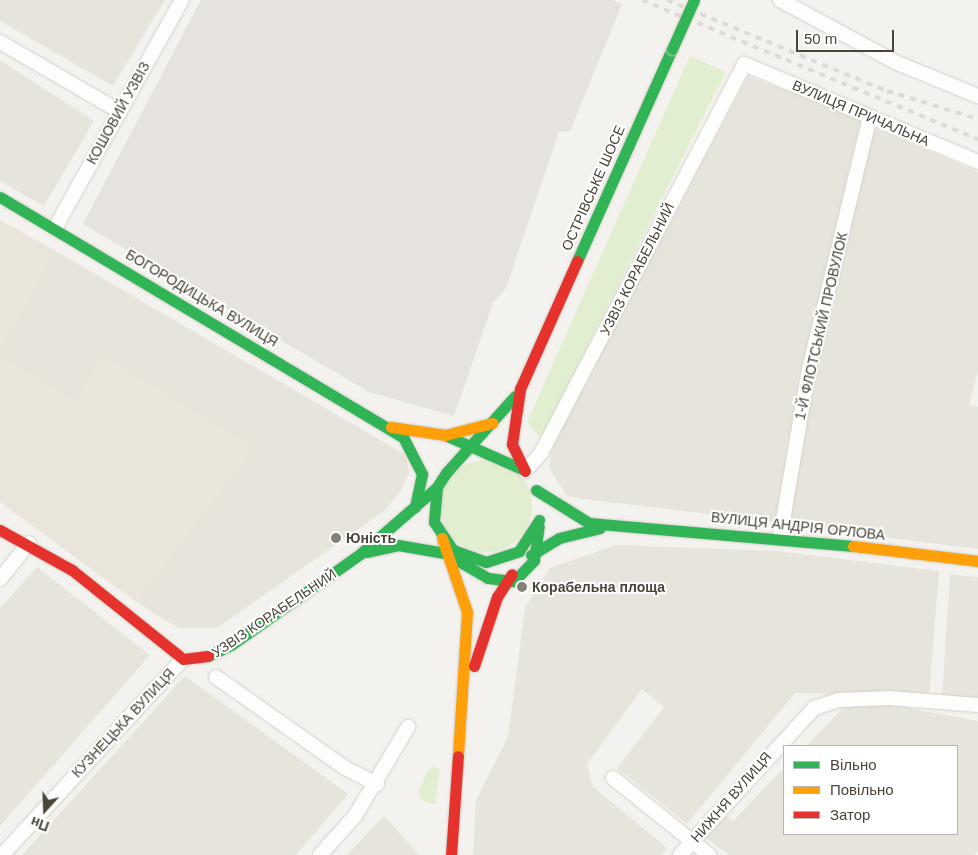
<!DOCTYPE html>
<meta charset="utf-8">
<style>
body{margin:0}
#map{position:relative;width:978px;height:855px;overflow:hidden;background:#f4f2ee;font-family:Helvetica,sans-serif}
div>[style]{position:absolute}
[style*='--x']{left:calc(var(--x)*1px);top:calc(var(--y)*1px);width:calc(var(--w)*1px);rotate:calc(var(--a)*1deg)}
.residential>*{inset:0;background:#e7e4dc}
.industrial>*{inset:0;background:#e6e2de}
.education>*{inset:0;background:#eae5da}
.green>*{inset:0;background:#e1eecf}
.round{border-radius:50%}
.roads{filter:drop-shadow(0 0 1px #d2d0cb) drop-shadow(0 0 1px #d2d0cb)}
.street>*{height:14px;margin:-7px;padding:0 7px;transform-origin:7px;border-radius:7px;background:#fdfdfc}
.fast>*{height:11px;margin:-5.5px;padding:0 5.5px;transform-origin:5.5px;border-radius:5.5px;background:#30b455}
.slow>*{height:11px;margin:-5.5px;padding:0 5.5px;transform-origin:5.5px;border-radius:5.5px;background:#ff9f0a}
.jam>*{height:11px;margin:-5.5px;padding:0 5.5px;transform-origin:5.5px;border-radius:5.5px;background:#e5322d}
.rail>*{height:4px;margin-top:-2px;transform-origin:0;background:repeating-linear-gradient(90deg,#dbdbda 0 6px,transparent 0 12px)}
.bridges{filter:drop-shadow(0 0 1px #d3cfc5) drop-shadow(0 0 1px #d3cfc5)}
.fast-bridge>*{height:11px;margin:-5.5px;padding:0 5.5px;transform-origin:5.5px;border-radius:5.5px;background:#30b455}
.dots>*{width:14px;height:14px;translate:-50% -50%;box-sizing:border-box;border:2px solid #fff;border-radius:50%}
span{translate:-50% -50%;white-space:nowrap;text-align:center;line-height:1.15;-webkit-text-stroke:4px #fff;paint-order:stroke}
.street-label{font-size:14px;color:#4b4439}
.poi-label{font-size:14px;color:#4b4439;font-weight:700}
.left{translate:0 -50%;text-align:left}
.legend{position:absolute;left:783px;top:745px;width:175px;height:90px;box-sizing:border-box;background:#fff;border:1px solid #b7b4b0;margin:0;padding:6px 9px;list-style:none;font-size:15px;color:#4b4439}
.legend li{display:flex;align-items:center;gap:10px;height:25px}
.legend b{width:25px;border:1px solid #b7b4b0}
.north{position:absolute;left:20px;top:785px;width:50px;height:50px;-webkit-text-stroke:4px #fff;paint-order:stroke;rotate:200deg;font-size:14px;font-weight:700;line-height:20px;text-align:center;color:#4b4439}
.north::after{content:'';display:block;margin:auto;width:18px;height:22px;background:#4b4439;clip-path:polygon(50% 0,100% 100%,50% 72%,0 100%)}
.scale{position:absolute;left:796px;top:30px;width:98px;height:22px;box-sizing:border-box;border:2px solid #4b4439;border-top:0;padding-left:6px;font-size:15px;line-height:18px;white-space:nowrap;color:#4b4439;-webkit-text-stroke:4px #fff;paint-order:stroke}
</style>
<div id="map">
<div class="residential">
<i style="clip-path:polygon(0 0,165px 0,113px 86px,0 21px)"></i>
<i style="clip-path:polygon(0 60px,94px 121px,44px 206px,0 181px)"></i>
<i style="clip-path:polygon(748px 76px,861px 120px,799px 378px,775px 522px,568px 497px,549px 468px,552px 445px)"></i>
<i style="clip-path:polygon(874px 128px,978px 172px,978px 371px,969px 405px,978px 407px,978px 549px,786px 525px,810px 393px)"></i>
<i style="clip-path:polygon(54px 250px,406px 455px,409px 473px,401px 491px,384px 511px,217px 628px,178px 628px,135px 601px,251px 448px,103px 358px,76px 404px,0 357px,0 347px)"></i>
<i style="clip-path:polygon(616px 545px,777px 551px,939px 571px,929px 697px,795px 693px,687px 824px,617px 768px,664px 707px,642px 689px,587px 764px,593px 787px,667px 848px,661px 855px,473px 855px,476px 800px,508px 737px,525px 608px,550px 568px)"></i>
<i style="clip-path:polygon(37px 567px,150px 655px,0 826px,0 608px)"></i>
<i style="clip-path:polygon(950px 574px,978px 577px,978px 701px,942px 697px)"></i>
<i style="clip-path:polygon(185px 676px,348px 794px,303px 847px,295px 855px,22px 855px)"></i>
<i style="clip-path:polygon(891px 705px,978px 721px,978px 851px,974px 855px,729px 855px,706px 838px,725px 815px,733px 821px,784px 768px,784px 834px,957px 834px,957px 746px,806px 746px,844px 707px)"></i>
<i style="clip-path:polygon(384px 816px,419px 855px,347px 855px)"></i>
</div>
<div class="industrial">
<i style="clip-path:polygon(201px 0,612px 0,622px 4px,570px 131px,559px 132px,506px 288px,493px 303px,454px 416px,369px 392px,83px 224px)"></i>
</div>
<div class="education">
<i style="clip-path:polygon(0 220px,54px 250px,0 347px)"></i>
<i style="clip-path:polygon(0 357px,76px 404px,103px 358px,251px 448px,135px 601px,0 502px)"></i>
</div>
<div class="green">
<i style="clip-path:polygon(690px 56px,726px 72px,541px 438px,527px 422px)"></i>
<i class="round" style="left:440px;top:460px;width:92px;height:92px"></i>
<i style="clip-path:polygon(433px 767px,440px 769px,435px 804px,421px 800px,419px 792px,427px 771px)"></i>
</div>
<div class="roads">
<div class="street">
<i style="--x:780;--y:0;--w:131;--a:28.3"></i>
<i style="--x:895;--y:62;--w:90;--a:22.3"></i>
<i style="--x:0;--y:42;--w:138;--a:30.1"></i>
<i style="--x:55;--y:228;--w:261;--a:-60.9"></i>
<i style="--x:525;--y:471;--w:24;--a:-48"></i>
<i style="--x:541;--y:453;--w:439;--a:-62.4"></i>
<i style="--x:744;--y:64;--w:254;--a:22.7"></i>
<i style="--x:780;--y:538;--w:171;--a:-80.3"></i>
<i style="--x:809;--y:369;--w:259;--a:-76.4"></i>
<i style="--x:0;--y:579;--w:46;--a:-51.1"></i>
<i style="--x:216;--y:677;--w:158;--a:35.2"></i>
<i style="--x:345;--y:768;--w:36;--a:27"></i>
<i style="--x:613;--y:778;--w:123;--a:38.7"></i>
<i style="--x:2;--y:855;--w:267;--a:-47.3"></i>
<i style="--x:320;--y:855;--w:52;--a:-48.1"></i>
<i style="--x:355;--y:816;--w:104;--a:-59.2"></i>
<i style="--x:680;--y:855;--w:199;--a:-47.6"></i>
<i style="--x:814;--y:708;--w:26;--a:-18"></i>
<i style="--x:839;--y:700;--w:51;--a:-2.2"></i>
<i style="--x:890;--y:698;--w:88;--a:4.5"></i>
</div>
<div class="fast">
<i style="--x:0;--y:197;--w:469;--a:30.8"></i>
<i style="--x:403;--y:437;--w:42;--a:62.8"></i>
<i style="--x:422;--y:474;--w:34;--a:102"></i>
<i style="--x:577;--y:261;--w:232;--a:-65.9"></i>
<i style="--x:515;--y:396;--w:103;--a:131.9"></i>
<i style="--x:446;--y:473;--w:17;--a:123"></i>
<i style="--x:437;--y:487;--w:35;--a:95"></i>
<i style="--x:434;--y:522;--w:34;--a:56"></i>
<i style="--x:453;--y:550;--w:35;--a:20"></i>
<i style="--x:486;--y:562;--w:35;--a:-18"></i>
<i style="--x:519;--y:551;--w:37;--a:-57"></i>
<i style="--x:445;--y:435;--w:86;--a:23.9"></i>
<i style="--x:536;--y:490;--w:62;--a:31.9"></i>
<i style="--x:589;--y:523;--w:265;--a:5"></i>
<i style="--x:366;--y:552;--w:33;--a:-12"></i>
<i style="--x:398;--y:545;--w:59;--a:9.8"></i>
<i style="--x:531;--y:555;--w:33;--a:-31"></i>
<i style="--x:559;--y:538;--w:42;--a:-13.7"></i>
<i style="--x:455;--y:559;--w:38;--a:30"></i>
<i style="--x:488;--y:578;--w:26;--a:7"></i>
<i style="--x:514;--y:581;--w:29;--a:-46"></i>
<i style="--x:534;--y:560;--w:34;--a:-82"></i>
<i style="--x:208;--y:656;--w:25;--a:-26"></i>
<i style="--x:231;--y:645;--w:158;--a:-35.2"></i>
<i style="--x:360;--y:554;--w:102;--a:-41"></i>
</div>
<div class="slow">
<i style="--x:391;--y:427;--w:55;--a:8.4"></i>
<i style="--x:445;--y:435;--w:49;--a:-14.3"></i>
<i style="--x:442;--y:538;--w:78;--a:71.3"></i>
<i style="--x:467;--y:612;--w:144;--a:93.6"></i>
<i style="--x:853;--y:546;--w:126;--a:6.8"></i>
</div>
<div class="jam">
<i style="--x:525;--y:471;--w:30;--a:-116"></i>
<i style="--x:512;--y:444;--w:56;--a:-81.7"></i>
<i style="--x:520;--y:389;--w:140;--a:-66"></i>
<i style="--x:0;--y:530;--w:82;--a:29.1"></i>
<i style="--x:72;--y:570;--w:142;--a:38.7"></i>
<i style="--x:183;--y:659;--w:25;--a:-7"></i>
<i style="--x:474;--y:666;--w:73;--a:-71.6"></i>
<i style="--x:497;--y:597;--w:27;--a:-57"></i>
<i style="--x:451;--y:855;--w:99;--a:-86"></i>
</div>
</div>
<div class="rail">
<i style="--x:642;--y:0;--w:364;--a:22.5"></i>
<i style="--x:667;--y:0;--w:238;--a:22.5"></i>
<i style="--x:887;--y:91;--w:95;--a:17.1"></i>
</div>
<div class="bridges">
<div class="fast-bridge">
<i style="--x:672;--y:49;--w:54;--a:-65.8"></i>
</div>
</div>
<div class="dots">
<i style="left:336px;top:538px;background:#868178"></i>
<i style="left:522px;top:587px;background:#868178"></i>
</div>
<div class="street-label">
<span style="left:118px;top:113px;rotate:-61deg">КОШОВИЙ УЗВІЗ</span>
<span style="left:861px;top:113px;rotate:23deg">ВУЛИЦЯ ПРИЧАЛЬНА</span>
<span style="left:593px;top:188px;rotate:-66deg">ОСТРІВСЬКЕ ШОСЕ</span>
<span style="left:637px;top:269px;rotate:-63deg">УЗВІЗ КОРАБЕЛЬНИЙ</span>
<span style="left:202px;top:298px;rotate:31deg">БОГОРОДИЦЬКА ВУЛИЦЯ</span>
<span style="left:821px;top:326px;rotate:-77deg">1-Й ФЛОТСЬКИЙ ПРОВУЛОК</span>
<span style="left:798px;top:526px;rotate:6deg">ВУЛИЦЯ АНДРІЯ ОРЛОВА</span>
<span style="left:274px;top:613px;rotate:-34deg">УЗВІЗ КОРАБЕЛЬНИЙ</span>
<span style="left:123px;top:723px;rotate:-47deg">КУЗНЕЦЬКА ВУЛИЦЯ</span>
<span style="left:731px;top:797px;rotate:-49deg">НИЖНЯ ВУЛИЦЯ</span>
</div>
<div class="poi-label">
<span class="left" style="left:346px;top:538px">Юність</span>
<span class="left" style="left:532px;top:587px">Корабельна площа</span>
</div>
<ul class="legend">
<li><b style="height:6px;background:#30b455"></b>Вільно</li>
<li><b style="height:6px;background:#ff9f0a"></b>Повільно</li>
<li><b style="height:6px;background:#e5322d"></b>Затор</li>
</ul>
<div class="north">Пн</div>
<div class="scale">50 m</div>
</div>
